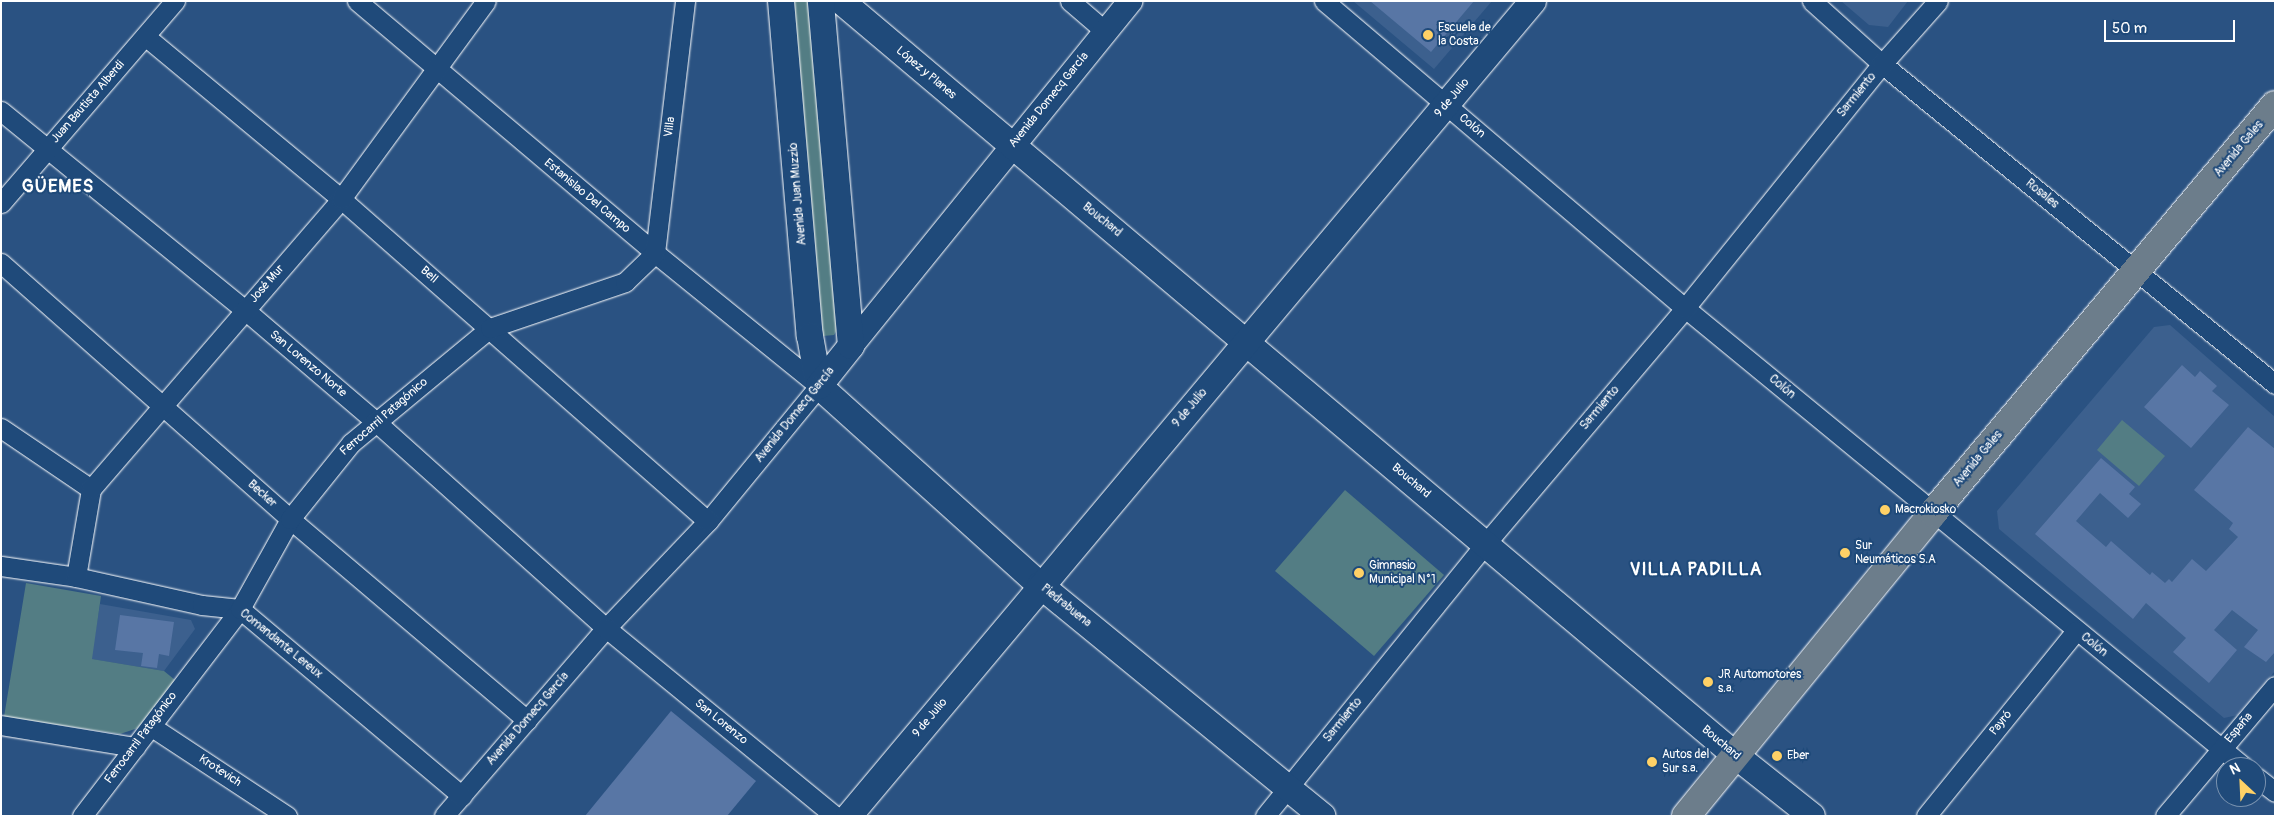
<!DOCTYPE html>
<meta charset="utf-8">
<style>
body{margin:0}
#map{position:relative;width:2276px;height:817px;overflow:hidden;background:#2a5282;font-family:Pangolin,sans-serif}
div>[style]{position:absolute}
[style*='--x']{left:calc(var(--x)*1px);top:calc(var(--y)*1px);width:calc(var(--w)*1px);rotate:calc(var(--a)*1deg)}
.built>*{inset:0;background:#3c608e}
.green>*{inset:0;background:#537d84}
.building>*{inset:0;background:#5876a5}
.roads{filter:drop-shadow(0 0 1px #fff) drop-shadow(0 0 1px #fff)}
.minor>*{height:19px;margin:-9.5px;padding:0 9.5px;transform-origin:9.5px;border-radius:9.5px;background:#1f4a7a}
.tertiary>*{height:24px;margin:-12px;padding:0 12px;transform-origin:12px;border-radius:12px;background:#1f4a7a}
.secondary>*{height:26px;margin:-13px;padding:0 13px;transform-origin:13px;border-radius:13px;background:#1f4a7a}
.primary>*{height:28px;margin:-14px;padding:0 14px;transform-origin:14px;border-radius:14px;background:#6c7d8b}
.dots>*{width:14px;height:14px;translate:-50% -50%;box-sizing:border-box;border:2px solid #1f4a7a;border-radius:50%}
span{translate:-50% -50%;white-space:nowrap;text-align:center;line-height:1.15;-webkit-text-stroke:4px #1f4a7a;paint-order:stroke}
.poi-label{font-size:12px;color:#fff}
.left{translate:0 -50%;text-align:left}
.street-label{font-size:12px;color:#fff}
.district-label{font-size:18px;color:#fff;font-weight:700;letter-spacing:1px}
.frame{position:absolute;inset:0;border:2px solid #fff;pointer-events:none}
.north{position:absolute;left:2216px;top:757px;width:50px;height:50px;box-sizing:border-box;background:#1f4a7a;border:1px solid #7992af;border-radius:50%;rotate:335deg;font-size:14px;font-weight:700;line-height:20px;text-align:center;color:#fff}
.north::after{content:'';display:block;margin:auto;width:18px;height:22px;background:#ffd166;clip-path:polygon(50% 0,100% 100%,50% 72%,0 100%)}
.scale{position:absolute;left:2104px;top:20px;width:131px;height:22px;box-sizing:border-box;border:2px solid #fff;border-top:0;padding-left:6px;font-size:15px;line-height:18px;white-space:nowrap;color:#fff;-webkit-text-stroke:4px #1f4a7a;paint-order:stroke}
</style>
<div id="map">
<div class="built">
<i style="clip-path:polygon(1353px 1px,1492px 1px,1434px 69px)"></i>
<i style="clip-path:polygon(1841px 1px,1908px 1px,1888px 27px,1869px 25px)"></i>
<i style="clip-path:polygon(2170px 325px,2275px 417px,2275px 671px,2238px 715px,2224px 718px,1999px 529px,1997px 511px,2154px 327px)"></i>
<i style="clip-path:polygon(100px 604px,191px 620px,195px 629px,164px 671px,91px 659px)"></i>
</div>
<div class="green">
<i style="clip-path:polygon(793px 1px,811px 1px,837px 330px,834px 335px,823px 336px)"></i>
<i style="clip-path:polygon(2122px 420px,2165px 456px,2139px 486px,2097px 450px)"></i>
<i style="clip-path:polygon(1345px 490px,1444px 575px,1374px 656px,1275px 571px)"></i>
<i style="clip-path:polygon(26px 583px,101px 596px,92px 659px,164px 671px,175px 680px,138px 728px,120px 734px,4px 717px)"></i>
</div>
<div class="building">
<i style="clip-path:polygon(1370px 1px,1474px 1px,1431px 52px)"></i>
<i style="clip-path:polygon(2182px 365px,2195px 377px,2200px 371px,2217px 386px,2212px 391px,2229px 405px,2191px 448px,2144px 407px)"></i>
<i style="clip-path:polygon(2248px 427px,2275px 449px,2275px 652px,2266px 662px,2244px 647px,2258px 630px,2232px 610px,2214px 630px,2237px 650px,2209px 683px,2173px 652px,2186px 638px,2146px 603px,2133px 619px,2035px 534px,2101px 458px,2135px 487px,2129px 494px,2141px 504px,2128px 518px,2100px 493px,2076px 521px,2106px 547px,2111px 541px,2150px 575px,2152px 572px,2165px 583px,2169px 579px,2172px 582px,2192px 559px,2206px 571px,2238px 537px,2229px 529px,2233px 523px,2194px 490px)"></i>
<i style="clip-path:polygon(120px 615px,174px 622px,169px 656px,159px 654px,157px 668px,141px 666px,143px 653px,115px 650px)"></i>
<i style="clip-path:polygon(671px 711px,756px 781px,727px 816px,585px 816px)"></i>
</div>
<div class="roads">
<div class="minor">
<i style="--x:357;--y:1;--w:390;--a:40.2"></i>
<i style="--x:655;--y:253;--w:211;--a:39"></i>
<i style="--x:819;--y:386;--w:175;--a:129.4"></i>
<i style="--x:708;--y:521;--w:148;--a:133.6"></i>
<i style="--x:606;--y:628;--w:248;--a:130.8"></i>
<i style="--x:1070;--y:1;--w:46;--a:40.6"></i>
<i style="--x:1324;--y:1;--w:474;--a:40.4"></i>
<i style="--x:1685;--y:308;--w:723;--a:39.39"></i>
<i style="--x:1812;--y:1;--w:94;--a:42"></i>
<i style="--x:1882;--y:64;--w:507;--a:39.15"></i>
<i style="--x:145;--y:36;--w:255;--a:39.7"></i>
<i style="--x:341;--y:199;--w:488;--a:41.3"></i>
<i style="--x:1;--y:111;--w:315;--a:39.2"></i>
<i style="--x:245;--y:310;--w:171;--a:40.5"></i>
<i style="--x:375;--y:421;--w:310;--a:41.9"></i>
<i style="--x:606;--y:628;--w:296;--a:39.4"></i>
<i style="--x:1;--y:203;--w:267;--a:-49.3"></i>
<i style="--x:1;--y:263;--w:386;--a:41.5"></i>
<i style="--x:290;--y:519;--w:311;--a:40.3"></i>
<i style="--x:1;--y:428;--w:109;--a:34.1"></i>
<i style="--x:1;--y:566;--w:76;--a:8.3"></i>
<i style="--x:76;--y:577;--w:129;--a:12.5"></i>
<i style="--x:202;--y:605;--w:38;--a:6"></i>
<i style="--x:240;--y:609;--w:290;--a:40.1"></i>
<i style="--x:76;--y:577;--w:89;--a:-80.3"></i>
<i style="--x:91;--y:489;--w:383;--a:-49.2"></i>
<i style="--x:341;--y:199;--w:245;--a:-53.8"></i>
<i style="--x:1;--y:725;--w:136;--a:9.3"></i>
<i style="--x:152;--y:727;--w:162;--a:33.4"></i>
<i style="--x:2256;--y:777;--w:24;--a:38"></i>
<i style="--x:82;--y:816;--w:260;--a:-52.6"></i>
<i style="--x:240;--y:609;--w:103;--a:-60.9"></i>
<i style="--x:290;--y:519;--w:97;--a:-51.2"></i>
<i style="--x:351;--y:443;--w:180;--a:-39.6"></i>
<i style="--x:490;--y:328;--w:143;--a:-18.8"></i>
<i style="--x:625;--y:282;--w:42;--a:-44"></i>
<i style="--x:655;--y:253;--w:254;--a:-83.2"></i>
<i style="--x:1265;--y:816;--w:351;--a:-51"></i>
<i style="--x:1486;--y:543;--w:308;--a:-49.7"></i>
<i style="--x:1685;--y:308;--w:314;--a:-51.1"></i>
<i style="--x:1882;--y:64;--w:84;--a:-48.4"></i>
<i style="--x:1926;--y:816;--w:238;--a:-51"></i>
<i style="--x:2165;--y:816;--w:170;--a:-49.8"></i>
</div>
<div class="tertiary">
<i style="--x:851;--y:346;--w:444;--a:-51"></i>
</div>
<div class="secondary">
<i style="--x:781;--y:1;--w:336;--a:85.1"></i>
<i style="--x:810;--y:336;--w:51;--a:79.8"></i>
<i style="--x:841;--y:1;--w:1170;--a:40.14"></i>
<i style="--x:1735;--y:755;--w:98;--a:38.4"></i>
<i style="--x:819;--y:386;--w:297;--a:42"></i>
<i style="--x:1040;--y:585;--w:365;--a:39.3"></i>
<i style="--x:819;--y:386;--w:51;--a:-51.3"></i>
<i style="--x:851;--y:346;--w:346;--a:-95"></i>
<i style="--x:849;--y:816;--w:1064;--a:-49.99"></i>
</div>
<div class="primary">
<i style="--x:1686;--y:816;--w:391;--a:-50.8"></i>
<i style="--x:1933;--y:513;--w:532;--a:-50.03"></i>
</div>
</div>
<div class="dots">
<i style="left:1428px;top:35px;background:#ffd166"></i>
<i style="left:1885px;top:510px;background:#ffd166"></i>
<i style="left:1845px;top:553px;background:#ffd166"></i>
<i style="left:1359px;top:573px;background:#ffd166"></i>
<i style="left:1708px;top:682px;background:#ffd166"></i>
<i style="left:1777px;top:756px;background:#ffd166"></i>
<i style="left:1652px;top:762px;background:#ffd166"></i>
</div>
<div class="poi-label">
<span class="left" style="left:1438px;top:35px">Escuela de<br>la Costa</span>
<span class="left" style="left:1895px;top:510px">Macrokiosko</span>
<span class="left" style="left:1855px;top:553px">Sur<br>Neumáticos S.A</span>
<span class="left" style="left:1369px;top:573px">Gimnasio<br>Municipal N°1</span>
<span class="left" style="left:1718px;top:682px">JR Automotores<br>s.a.</span>
<span class="left" style="left:1662px;top:762px">Autos del<br>Sur s.a.</span>
<span class="left" style="left:1787px;top:756px">Eber</span>
</div>
<div class="street-label">
<span style="left:926px;top:73px;rotate:40deg">López y Planes</span>
<span style="left:1857px;top:95px;rotate:-51deg">Sarmiento</span>
<span style="left:1452px;top:98px;rotate:-50deg">9 de Julio</span>
<span style="left:1049px;top:100px;rotate:-51deg">Avenida Domecq García</span>
<span style="left:88px;top:102px;rotate:-49deg">Juan Bautista Alberdi</span>
<span style="left:1472px;top:126px;rotate:40deg">Colón</span>
<span style="left:670px;top:127px;rotate:-83deg">Villa</span>
<span style="left:2239px;top:149px;rotate:-50deg">Avenida Gales</span>
<span style="left:798px;top:194px;rotate:-95deg">Avenida Juan Muzzio</span>
<span style="left:2042px;top:194px;rotate:39deg">Rosales</span>
<span style="left:587px;top:196px;rotate:40deg">Estanislao Del Campo</span>
<span style="left:1102px;top:220px;rotate:39deg">Bouchard</span>
<span style="left:429px;top:275px;rotate:41deg">Bell</span>
<span style="left:267px;top:284px;rotate:-49deg">José Mur</span>
<span style="left:308px;top:364px;rotate:40deg">San Lorenzo Norte</span>
<span style="left:1782px;top:387px;rotate:40deg">Colón</span>
<span style="left:1190px;top:408px;rotate:-50deg">9 de Julio</span>
<span style="left:1600px;top:408px;rotate:-50deg">Sarmiento</span>
<span style="left:795px;top:415px;rotate:-51deg">Avenida Domecq García</span>
<span style="left:384px;top:417px;rotate:-41deg">Ferrocarril Patagónico</span>
<span style="left:1978px;top:459px;rotate:-50deg">Avenida Gales</span>
<span style="left:1411px;top:481px;rotate:40deg">Bouchard</span>
<span style="left:262px;top:494px;rotate:42deg">Becker</span>
<span style="left:1066px;top:606px;rotate:39deg">Piedrabuena</span>
<span style="left:281px;top:644px;rotate:39deg">Comandante Lereux</span>
<span style="left:2094px;top:645px;rotate:39deg">Colón</span>
<span style="left:930px;top:718px;rotate:-50deg">9 de Julio</span>
<span style="left:528px;top:719px;rotate:-49deg">Avenida Domecq García</span>
<span style="left:1343px;top:720px;rotate:-51deg">Sarmiento</span>
<span style="left:721px;top:722px;rotate:39deg">San Lorenzo</span>
<span style="left:2001px;top:723px;rotate:-51deg">Payró</span>
<span style="left:2239px;top:728px;rotate:-50deg">España</span>
<span style="left:141px;top:738px;rotate:-53deg">Ferrocarril Patagónico</span>
<span style="left:1721px;top:743px;rotate:40deg">Bouchard</span>
<span style="left:220px;top:771px;rotate:33deg">Krotevich</span>
</div>
<div class="district-label">
<span style="left:58px;top:187px">GÜEMES</span>
<span style="left:1696px;top:570px">VILLA PADILLA</span>
</div>
<div class="frame"></div>
<div class="north">N</div>
<div class="scale">50 m</div>
</div>
